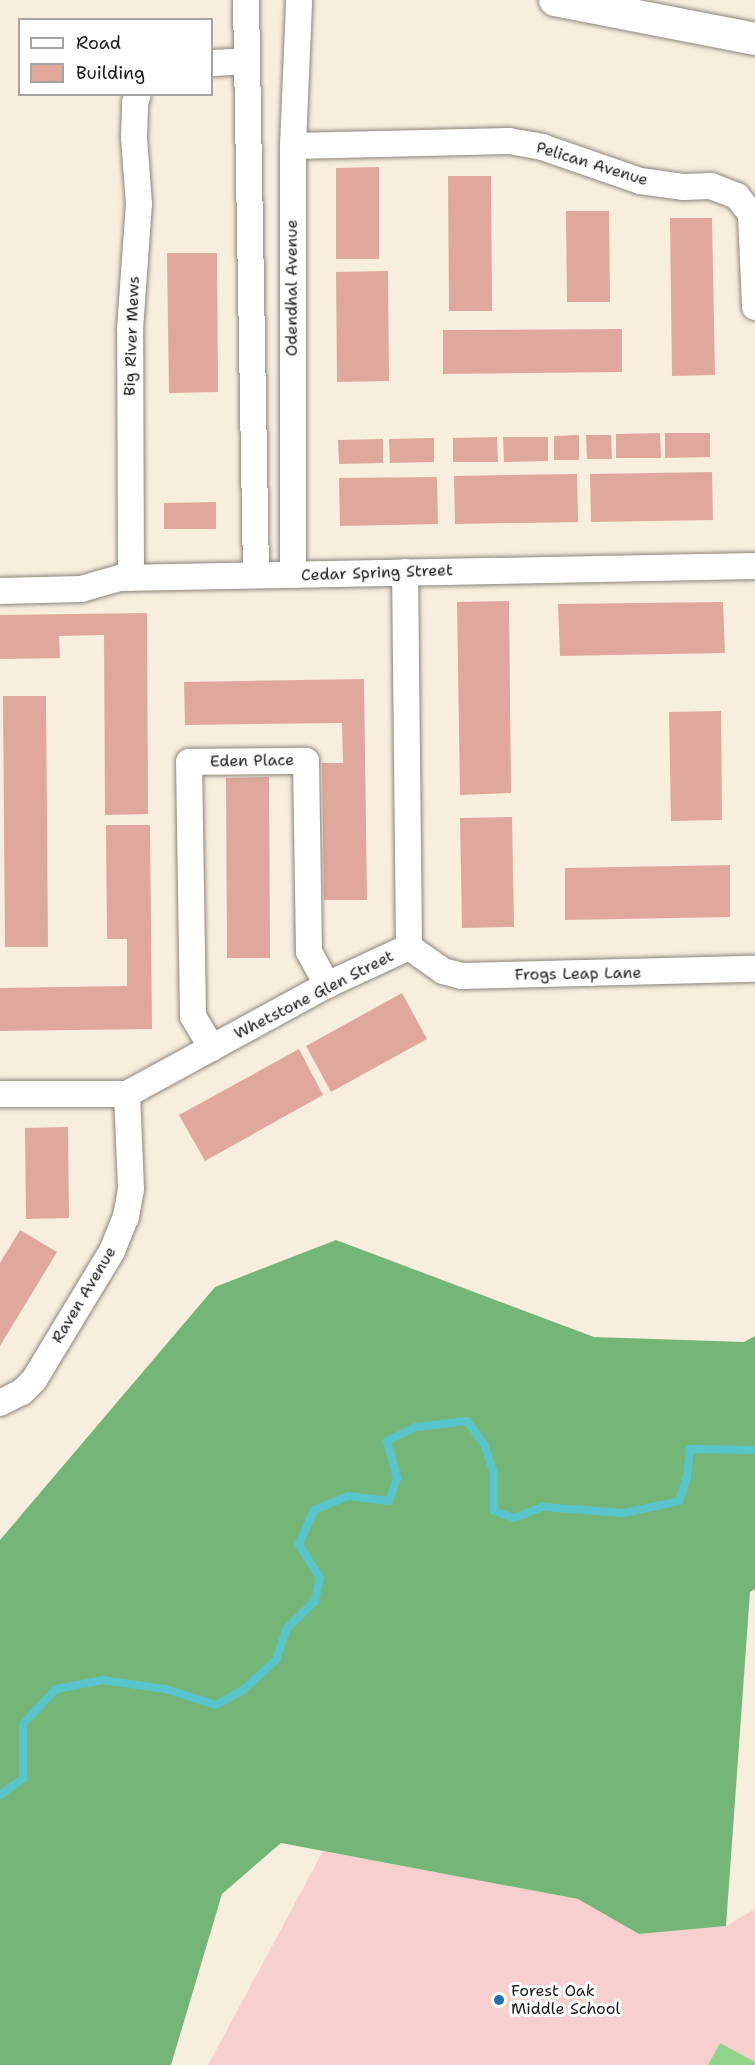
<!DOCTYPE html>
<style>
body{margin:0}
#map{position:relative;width:755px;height:2065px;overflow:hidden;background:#f8eede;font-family:"Shantell Sans",sans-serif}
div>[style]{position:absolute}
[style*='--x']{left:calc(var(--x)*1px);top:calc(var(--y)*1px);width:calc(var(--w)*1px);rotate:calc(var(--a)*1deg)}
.built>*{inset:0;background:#f7d0cd}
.green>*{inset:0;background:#90d48c}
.forest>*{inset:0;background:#74b678}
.stream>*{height:8px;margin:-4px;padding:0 4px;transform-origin:4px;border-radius:4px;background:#58c5cd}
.building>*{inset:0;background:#e0a89c}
.roads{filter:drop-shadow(0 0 2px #8a857d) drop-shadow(0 0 2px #8a857d)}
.minor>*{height:26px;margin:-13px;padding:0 13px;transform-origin:13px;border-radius:13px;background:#fff}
.tertiary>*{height:32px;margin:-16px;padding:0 16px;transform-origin:16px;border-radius:16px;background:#fff}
.dots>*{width:16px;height:16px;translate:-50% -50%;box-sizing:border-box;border:3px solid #fff;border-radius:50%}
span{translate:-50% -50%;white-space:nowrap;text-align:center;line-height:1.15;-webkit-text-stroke:6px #fff;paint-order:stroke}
.street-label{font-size:16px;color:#1c1c1c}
.poi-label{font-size:16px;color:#1c1c1c}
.left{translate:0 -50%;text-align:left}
.legend{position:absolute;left:18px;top:18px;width:195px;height:78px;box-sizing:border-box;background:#fff;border:2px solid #a4a4a4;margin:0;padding:8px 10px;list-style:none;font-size:18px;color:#1c1c1c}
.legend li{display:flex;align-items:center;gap:12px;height:30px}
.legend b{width:30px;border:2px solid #a4a4a4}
</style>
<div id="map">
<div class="built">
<i style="clip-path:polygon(323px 1851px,578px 1899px,639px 1934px,726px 1926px,755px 1909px,755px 2065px,208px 2065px)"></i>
</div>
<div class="green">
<i style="clip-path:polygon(720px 2043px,755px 2062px,755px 2065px,708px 2065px)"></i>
</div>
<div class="forest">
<i style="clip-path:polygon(336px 1240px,594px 1337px,744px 1342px,755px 1336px,755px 1589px,750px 1592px,726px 1926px,639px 1934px,578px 1899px,281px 1843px,222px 1894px,171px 2065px,0 2065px,0 1540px,215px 1287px)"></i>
</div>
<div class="stream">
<i style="--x:0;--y:1795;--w:29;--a:-36"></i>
<i style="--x:23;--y:1778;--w:54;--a:-90"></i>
<i style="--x:23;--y:1724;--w:48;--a:-46.7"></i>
<i style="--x:56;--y:1689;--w:48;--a:-10.8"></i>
<i style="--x:103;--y:1680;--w:63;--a:8.3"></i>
<i style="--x:165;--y:1689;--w:53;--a:17.4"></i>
<i style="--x:216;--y:1705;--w:31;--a:-29"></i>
<i style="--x:243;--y:1690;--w:45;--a:-42.3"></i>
<i style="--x:276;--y:1660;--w:34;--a:-71"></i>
<i style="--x:287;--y:1628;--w:39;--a:-44"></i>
<i style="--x:315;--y:1601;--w:24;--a:-78"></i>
<i style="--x:320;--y:1578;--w:40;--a:-122"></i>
<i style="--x:299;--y:1544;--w:37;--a:-66"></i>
<i style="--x:314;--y:1510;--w:37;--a:-22"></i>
<i style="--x:348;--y:1496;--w:41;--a:7"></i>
<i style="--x:389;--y:1501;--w:24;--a:-71"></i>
<i style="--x:397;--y:1478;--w:38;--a:-105"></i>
<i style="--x:387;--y:1441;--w:32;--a:-26"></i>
<i style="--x:416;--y:1427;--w:51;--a:-6.7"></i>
<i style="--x:467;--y:1421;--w:31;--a:54"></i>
<i style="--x:485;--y:1446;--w:29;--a:72"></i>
<i style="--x:494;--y:1474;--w:37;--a:90"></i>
<i style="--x:494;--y:1511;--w:21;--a:19"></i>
<i style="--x:514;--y:1518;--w:31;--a:-21"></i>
<i style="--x:543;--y:1507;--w:81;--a:4.2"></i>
<i style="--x:624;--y:1513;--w:56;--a:-12.3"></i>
<i style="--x:679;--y:1501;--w:25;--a:-72"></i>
<i style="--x:687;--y:1477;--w:28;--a:-84"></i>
<i style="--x:690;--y:1449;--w:65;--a:0.9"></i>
</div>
<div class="building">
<i style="clip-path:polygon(379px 167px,379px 259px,336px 259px,336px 168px)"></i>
<i style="clip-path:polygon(448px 176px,491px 176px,492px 311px,449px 311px)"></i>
<i style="clip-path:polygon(566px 211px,609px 211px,610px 302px,567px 302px)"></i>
<i style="clip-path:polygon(670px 218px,712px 218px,715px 375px,672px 376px)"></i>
<i style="clip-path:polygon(167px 253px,217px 253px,218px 392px,169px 393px)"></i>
<i style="clip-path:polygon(388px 271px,389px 381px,337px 382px,336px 272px)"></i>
<i style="clip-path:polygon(622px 329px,622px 372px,443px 374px,443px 330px)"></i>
<i style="clip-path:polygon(660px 433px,661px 458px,616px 458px,616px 434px)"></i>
<i style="clip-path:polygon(665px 433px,710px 433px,710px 457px,665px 458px)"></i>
<i style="clip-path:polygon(579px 435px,579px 460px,554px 460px,554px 436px)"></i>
<i style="clip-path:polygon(586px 435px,611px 435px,612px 459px,587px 459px)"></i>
<i style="clip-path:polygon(497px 437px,498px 462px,453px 462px,453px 438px)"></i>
<i style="clip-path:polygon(503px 437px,548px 437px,548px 461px,504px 462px)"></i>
<i style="clip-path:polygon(434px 438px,434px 462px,390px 463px,389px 439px)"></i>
<i style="clip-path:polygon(383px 439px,383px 463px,339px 464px,338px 440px)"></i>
<i style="clip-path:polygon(712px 472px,713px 520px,591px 522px,590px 474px)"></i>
<i style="clip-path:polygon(577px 474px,578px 522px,455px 524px,454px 476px)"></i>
<i style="clip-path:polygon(437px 477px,438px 524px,340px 526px,339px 478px)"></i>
<i style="clip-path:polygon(216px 502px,216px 529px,164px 529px,164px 503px)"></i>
<i style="clip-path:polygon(509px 601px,511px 793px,460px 795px,457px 602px)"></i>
<i style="clip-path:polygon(723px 602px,725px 653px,560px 656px,558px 604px)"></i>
<i style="clip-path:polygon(147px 613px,148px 814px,105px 815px,104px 635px,59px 636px,60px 658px,0 659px,0 615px)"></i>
<i style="clip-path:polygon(364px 679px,367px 900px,324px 900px,322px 763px,343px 763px,342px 723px,185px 725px,184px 682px)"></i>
<i style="clip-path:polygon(3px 696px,46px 696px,48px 947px,5px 947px)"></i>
<i style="clip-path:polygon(721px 711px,722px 820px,671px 821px,669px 712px)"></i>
<i style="clip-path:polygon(269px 777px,270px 958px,227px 958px,226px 778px)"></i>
<i style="clip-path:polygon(512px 817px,514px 927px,462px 928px,460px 818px)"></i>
<i style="clip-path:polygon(106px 825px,150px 825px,152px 1029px,0 1031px,0 988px,127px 986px,127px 939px,107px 939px)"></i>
<i style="clip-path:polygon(730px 865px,730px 917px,565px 920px,565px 868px)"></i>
<i style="clip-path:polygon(402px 993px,427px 1039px,331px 1092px,306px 1046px)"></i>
<i style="clip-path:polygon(299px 1049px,323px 1095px,205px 1161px,179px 1115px)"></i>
<i style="clip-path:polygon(68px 1127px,69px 1218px,26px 1219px,25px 1128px)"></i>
<i style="clip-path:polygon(20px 1230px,57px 1252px,0 1346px,0 1263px)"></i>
</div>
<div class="roads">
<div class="minor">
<i style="--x:246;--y:0;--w:575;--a:89"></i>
<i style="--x:212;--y:63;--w:35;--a:-3"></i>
<i style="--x:293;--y:146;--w:216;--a:-1.3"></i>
<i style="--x:509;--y:141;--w:34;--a:10"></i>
<i style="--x:542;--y:147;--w:104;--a:19.1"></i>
<i style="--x:640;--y:181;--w:43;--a:7.9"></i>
<i style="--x:683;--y:187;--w:28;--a:-2"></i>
<i style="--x:711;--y:186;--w:28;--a:21"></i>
<i style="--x:737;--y:196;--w:23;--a:52"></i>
<i style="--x:751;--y:214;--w:93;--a:87.5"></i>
<i style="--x:293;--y:575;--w:429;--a:-90"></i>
<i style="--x:293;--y:146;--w:146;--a:-87.6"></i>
<i style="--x:131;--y:578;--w:249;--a:-90.2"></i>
<i style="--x:130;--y:329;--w:125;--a:-85.9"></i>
<i style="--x:139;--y:204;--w:67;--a:-94.3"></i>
<i style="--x:134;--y:137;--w:34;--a:-88"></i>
<i style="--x:135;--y:103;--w:9;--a:-72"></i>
<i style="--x:0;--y:591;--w:81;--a:-1.4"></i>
<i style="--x:81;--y:589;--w:41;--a:-15.8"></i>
<i style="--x:120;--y:578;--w:635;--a:-1.08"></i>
<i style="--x:409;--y:947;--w:42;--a:35.2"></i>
<i style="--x:443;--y:971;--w:20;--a:15"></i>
<i style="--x:462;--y:976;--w:293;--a:-1.4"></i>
<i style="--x:212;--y:1048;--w:37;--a:-121"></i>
<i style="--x:193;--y:1016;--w:254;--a:-90.9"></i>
<i style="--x:189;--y:762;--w:117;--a:-0.5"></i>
<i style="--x:306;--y:761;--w:191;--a:89.1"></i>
<i style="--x:309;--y:952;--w:38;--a:61"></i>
<i style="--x:0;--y:1094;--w:127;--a:0"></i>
<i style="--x:127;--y:1094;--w:228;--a:-28.6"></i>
<i style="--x:327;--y:985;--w:90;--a:-24.9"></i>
<i style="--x:409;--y:947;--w:375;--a:-90.6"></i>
<i style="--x:0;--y:1403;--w:25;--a:-27"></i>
<i style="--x:22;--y:1392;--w:17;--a:-45"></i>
<i style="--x:34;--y:1380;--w:151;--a:-58.8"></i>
<i style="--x:112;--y:1251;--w:37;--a:-68"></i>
<i style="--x:126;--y:1217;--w:28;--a:-80"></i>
<i style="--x:131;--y:1189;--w:95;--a:-92.4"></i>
</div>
<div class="tertiary">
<i style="--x:555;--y:0;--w:204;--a:11"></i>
</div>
</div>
<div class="dots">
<i style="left:499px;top:2000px;background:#1f6fb2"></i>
</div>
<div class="street-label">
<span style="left:592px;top:164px;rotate:17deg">Pelican Avenue</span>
<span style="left:292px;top:288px;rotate:-90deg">Odendhal Avenue</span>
<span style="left:132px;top:336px;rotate:-88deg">Big River Mews</span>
<span style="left:377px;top:573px;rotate:-2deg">Cedar Spring Street</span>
<span style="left:252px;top:761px;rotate:-1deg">Eden Place</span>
<span style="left:578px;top:974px;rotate:-1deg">Frogs Leap Lane</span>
<span style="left:314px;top:995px;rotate:-27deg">Whetstone Glen Street</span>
<span style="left:84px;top:1295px;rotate:-59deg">Raven Avenue</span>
</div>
<div class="poi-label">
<span class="left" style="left:511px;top:2000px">Forest Oak<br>Middle School</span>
</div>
<ul class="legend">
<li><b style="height:8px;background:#fff"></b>Road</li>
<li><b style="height:16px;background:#e0a89c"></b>Building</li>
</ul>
</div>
